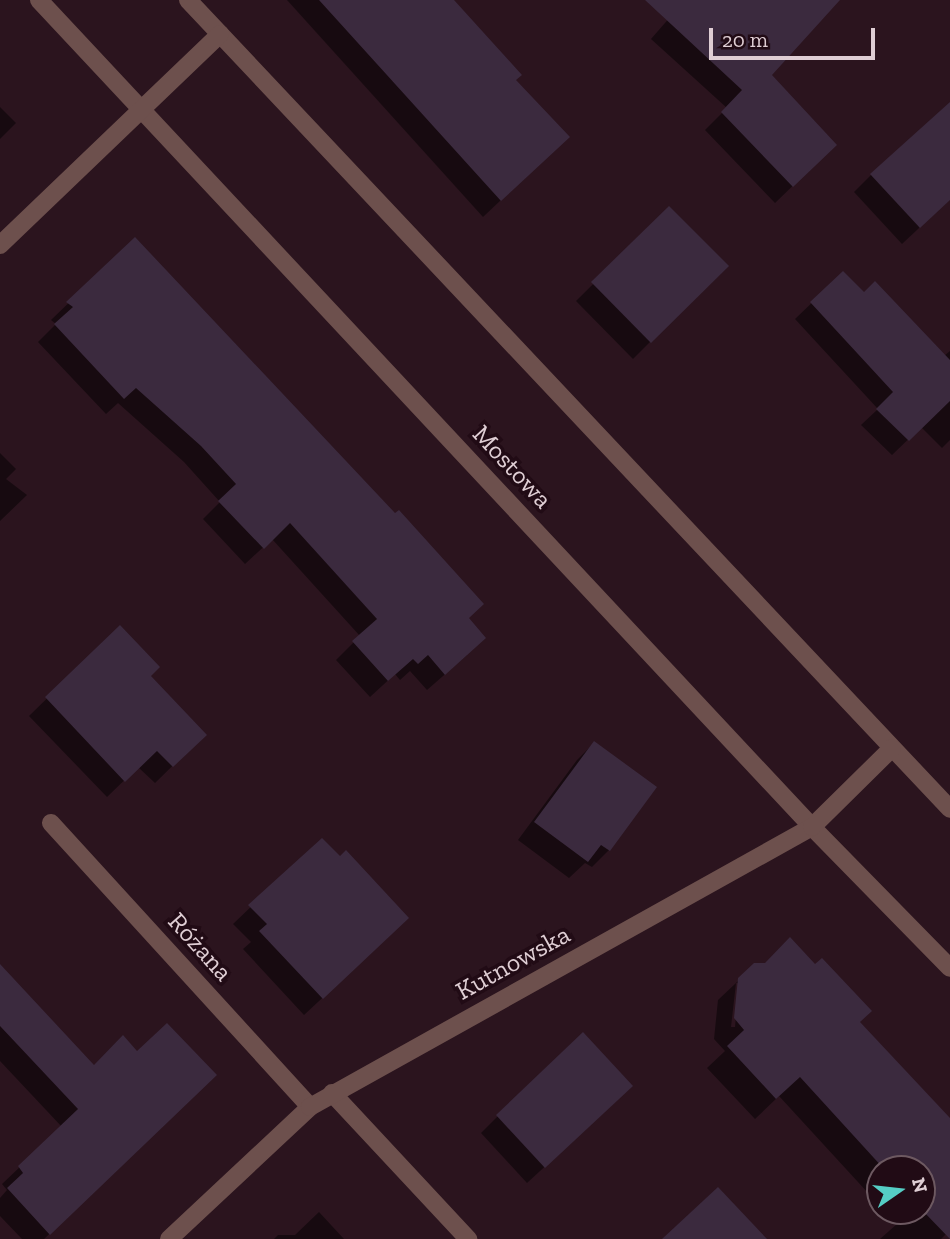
<!DOCTYPE html>
<meta charset="utf-8">
<style>
body{margin:0}
#map{position:relative;width:950px;height:1239px;overflow:hidden;background:#2b141e;font-family:"Zilla Slab",serif}
div>[style]{position:absolute}
[style*='--x']{left:calc(var(--x)*1px);top:calc(var(--y)*1px);width:calc(var(--w)*1px);rotate:calc(var(--a)*1deg)}
.shadow>*{inset:0;background:#0007}
.building>*{inset:0;background:#3b2a3e}
.minor>*{height:18px;margin:-9px;padding:0 9px;transform-origin:9px;border-radius:9px;background:#6d504d}
span{translate:-50% -50%;white-space:nowrap;text-align:center;line-height:1.15;-webkit-text-stroke:7px #210b15;paint-order:stroke}
.street-label{font-size:26px;color:#dfced4}
.north{position:absolute;left:866px;top:1155px;width:70px;height:70px;box-sizing:border-box;background:#210b15;border:2px solid #6d5961;border-radius:50%;rotate:76deg;font-size:19px;font-weight:700;line-height:28px;text-align:center;color:#dfced4}
.north::after{content:'';display:block;margin:auto;width:24px;height:32px;background:#55cec5;clip-path:polygon(50% 0,100% 100%,50% 72%,0 100%)}
.scale{position:absolute;left:709px;top:28px;width:166px;height:32px;box-sizing:border-box;border:4px solid #dfced4;border-top:0;padding-left:9px;font-size:21px;line-height:24px;white-space:nowrap;color:#dfced4;-webkit-text-stroke:5px #210b15;paint-order:stroke}
</style>
<div id="map">
<div class="shadow">
<i style="clip-path:polygon(287px 0,451px 0,514px 81px,550px 154px,483px 217px)"></i>
<i style="clip-path:polygon(685px 0,828px 0,769px 75px,835px 145px,775px 203px,705px 130px,727px 108px,651px 39px)"></i>
<i style="clip-path:polygon(0 107px,16px 123px,0 139px)"></i>
<i style="clip-path:polygon(950px 131px,950px 199px,902px 244px,854px 192px,871px 175px)"></i>
<i style="clip-path:polygon(669px 209px,726px 266px,633px 359px,576px 301px)"></i>
<i style="clip-path:polygon(134px 240px,467px 619px,467px 655px,427px 690px,410px 671px,400px 680px,395px 674px,370px 697px,336px 660px,360px 636px,272px 539px,245px 564px,203px 519px,220px 502px,184px 462px,118px 403px,106px 414px,38px 342px,56px 324px,51px 320px)"></i>
<i style="clip-path:polygon(843px 273px,864px 295px,944px 356px,950px 351px,950px 440px,942px 448px,921px 427px,892px 455px,861px 425px,878px 409px,795px 319px)"></i>
<i style="clip-path:polygon(0 453px,16px 469px,6px 479px,27px 495px,0 521px)"></i>
<i style="clip-path:polygon(120px 627px,149px 676px,204px 735px,155px 783px,138px 767px,107px 797px,29px 716px)"></i>
<i style="clip-path:polygon(594px 743px,655px 787px,609px 850px,592px 867px,585px 863px,569px 878px,518px 840px,577px 760px)"></i>
<i style="clip-path:polygon(321px 840px,390px 935px,304px 1015px,243px 949px,251px 942px,233px 924px)"></i>
<i style="clip-path:polygon(755px 964px,858px 1022px,950px 1120px,950px 1230px,941px 1239px,880px 1239px,897px 1224px,885px 1211px,922px 1211px,922px 1169px,880px 1169px,880px 1206px,779px 1096px,755px 1119px,707px 1068px,725px 1051px,714px 1039px,718px 1000px,736px 983px,731px 1027px,735px 1027px,739px 983px,736px 983px)"></i>
<i style="clip-path:polygon(0 966px,94px 1067px,137px 1054px,198px 1092px,44px 1239px,22px 1239px,0 1216px,0 1198px,7px 1190px,2px 1184px,62px 1127px,0 1061px)"></i>
<i style="clip-path:polygon(614px 1103px,527px 1183px,481px 1133px,498px 1116px)"></i>
<i style="clip-path:polygon(319px 1212px,344px 1239px,274px 1239px,278px 1235px,295px 1235px)"></i>
</div>
<div class="building">
<i style="clip-path:polygon(319px 0,454px 0,522px 75px,516px 80px,570px 137px,501px 201px)"></i>
<i style="clip-path:polygon(645px 0,840px 0,772px 75px,837px 145px,793px 187px,721px 112px,742px 90px)"></i>
<i style="clip-path:polygon(950px 102px,950px 200px,920px 228px,870px 174px)"></i>
<i style="clip-path:polygon(669px 206px,729px 266px,651px 343px,591px 282px)"></i>
<i style="clip-path:polygon(135px 237px,395px 513px,399px 510px,484px 604px,469px 618px,486px 638px,445px 675px,428px 655px,418px 664px,413px 659px,388px 681px,352px 641px,377px 619px,290px 523px,264px 549px,218px 501px,236px 484px,201px 446px,136px 388px,124px 399px,54px 324px,73px 307px,66px 302px)"></i>
<i style="clip-path:polygon(843px 271px,864px 292px,875px 281px,950px 360px,950px 401px,909px 441px,876px 409px,893px 392px,810px 302px)"></i>
<i style="clip-path:polygon(120px 625px,160px 667px,151px 676px,207px 735px,173px 767px,157px 751px,125px 782px,45px 697px)"></i>
<i style="clip-path:polygon(594px 741px,657px 787px,610px 851px,601px 845px,588px 862px,534px 822px)"></i>
<i style="clip-path:polygon(322px 838px,340px 856px,346px 850px,409px 918px,323px 999px,259px 931px,267px 924px,248px 905px)"></i>
<i style="clip-path:polygon(790px 937px,815px 964px,822px 958px,872px 1011px,860px 1022px,950px 1118px,950px 1239px,922px 1210px,922px 1169px,884px 1169px,800px 1077px,776px 1099px,727px 1046px,744px 1030px,734px 1018px,738px 978px,754px 963px,765px 963px)"></i>
<i style="clip-path:polygon(0 964px,94px 1065px,123px 1035px,137px 1051px,167px 1023px,217px 1075px,50px 1235px,7px 1188px,23px 1173px,18px 1166px,78px 1109px,0 1026px)"></i>
<i style="clip-path:polygon(583px 1032px,633px 1086px,545px 1168px,496px 1115px)"></i>
<i style="clip-path:polygon(718px 1187px,767px 1239px,662px 1239px)"></i>
</div>
<div class="minor">
<i style="--x:39;--y:0;--w:1132;--a:46.93"></i>
<i style="--x:812;--y:827;--w:197;--a:45.6"></i>
<i style="--x:188;--y:0;--w:1111;--a:46.71"></i>
<i style="--x:0;--y:245;--w:305;--a:-43.8"></i>
<i style="--x:51;--y:823;--w:384;--a:47.6"></i>
<i style="--x:332;--y:1093;--w:200;--a:47"></i>
<i style="--x:169;--y:1239;--w:193;--a:-43.1"></i>
<i style="--x:310;--y:1107;--w:575;--a:-29.15"></i>
<i style="--x:812;--y:827;--w:112;--a:-44.6"></i>
</div>
<div class="street-label">
<span style="left:512px;top:467px;rotate:47deg">Mostowa</span>
<span style="left:200px;top:947px;rotate:48deg">Różana</span>
<span style="left:513px;top:963px;rotate:-29deg">Kutnowska</span>
</div>
<div class="north">N</div>
<div class="scale">20 m</div>
</div>
